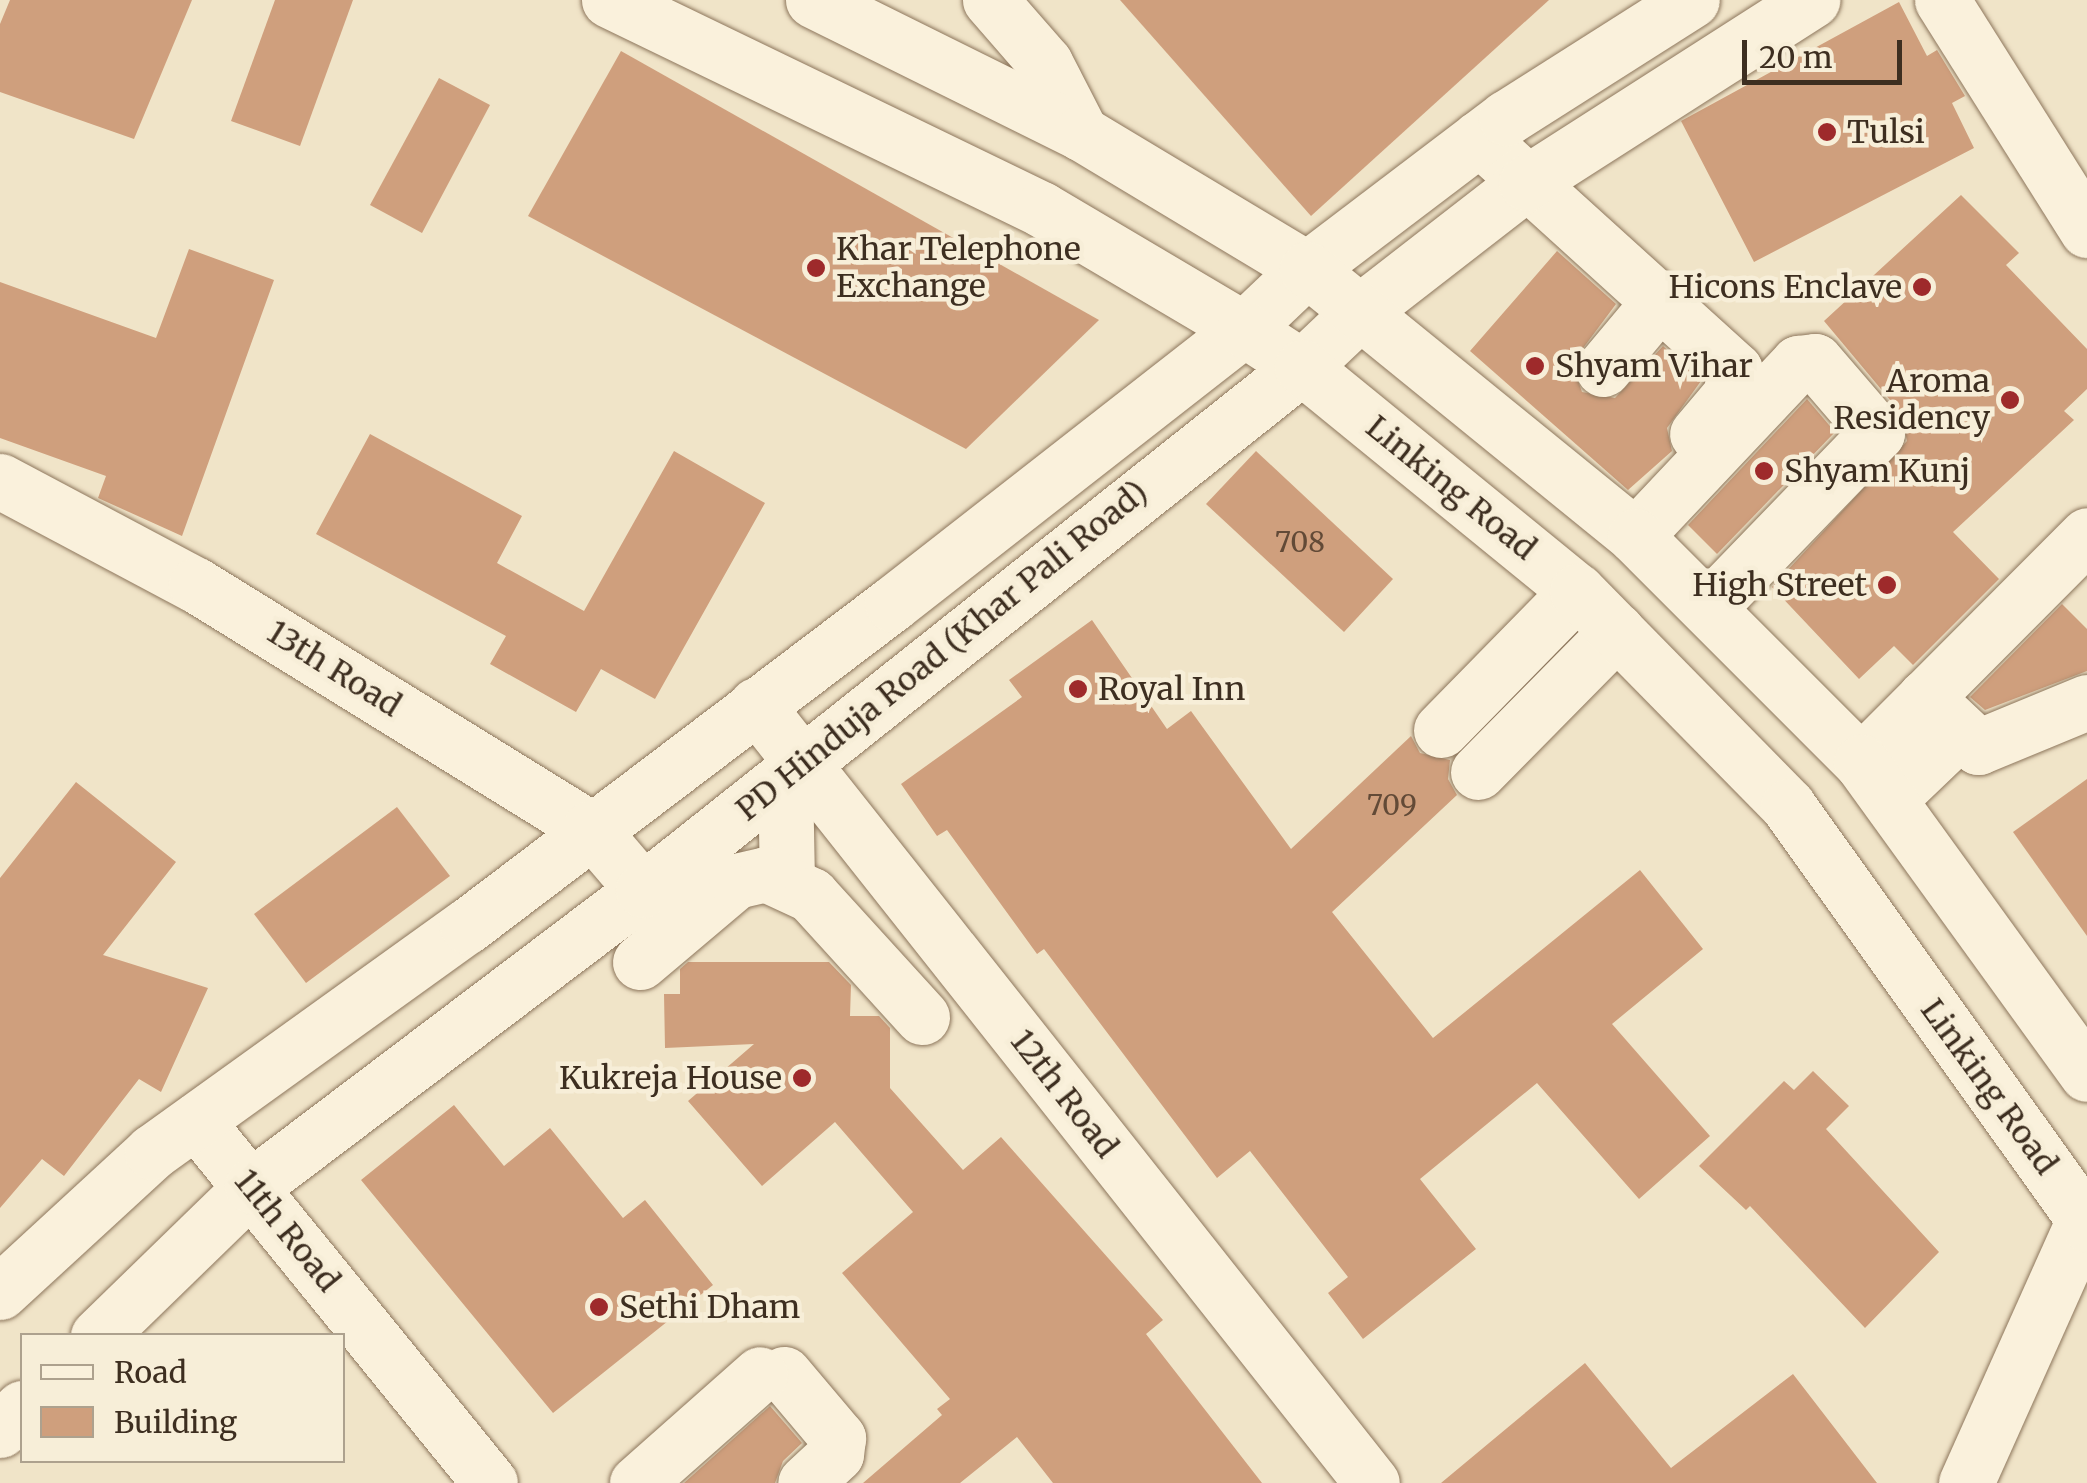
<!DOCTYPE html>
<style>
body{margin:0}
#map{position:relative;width:2087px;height:1483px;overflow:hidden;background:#f0e4c8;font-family:Merriweather,serif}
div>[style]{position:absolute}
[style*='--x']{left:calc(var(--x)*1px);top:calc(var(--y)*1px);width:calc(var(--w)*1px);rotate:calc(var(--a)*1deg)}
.building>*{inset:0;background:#cf9f7d}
.roads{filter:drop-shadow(0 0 2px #8d765c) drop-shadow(0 0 2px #8d765c)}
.minor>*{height:55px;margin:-27.5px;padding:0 27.5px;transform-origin:27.5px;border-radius:27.5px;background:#faf1dc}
.tertiary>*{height:55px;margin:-27.5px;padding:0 27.5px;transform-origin:27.5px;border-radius:27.5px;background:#faf1dc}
.secondary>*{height:55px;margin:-27.5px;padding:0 27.5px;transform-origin:27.5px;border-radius:27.5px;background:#faf1dc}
.dots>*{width:28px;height:28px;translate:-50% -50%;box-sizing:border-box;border:5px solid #f7eed8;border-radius:50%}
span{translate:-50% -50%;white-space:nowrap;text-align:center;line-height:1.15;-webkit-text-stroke:9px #f7eed8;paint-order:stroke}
.number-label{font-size:28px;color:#624a37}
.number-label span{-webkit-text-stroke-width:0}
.poi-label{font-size:32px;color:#3d2e20}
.left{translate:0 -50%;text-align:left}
.right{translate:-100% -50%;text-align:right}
.street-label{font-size:32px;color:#3d2e20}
.legend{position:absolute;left:20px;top:1333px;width:325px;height:130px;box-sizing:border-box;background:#f7eed8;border:2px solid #ada18e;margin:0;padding:12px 18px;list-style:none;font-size:30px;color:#3d2e20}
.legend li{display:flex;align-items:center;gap:20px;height:50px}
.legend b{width:50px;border:2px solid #ada18e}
.scale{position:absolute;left:1742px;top:40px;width:160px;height:45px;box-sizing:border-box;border:5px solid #3d2e20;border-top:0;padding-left:12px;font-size:30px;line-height:35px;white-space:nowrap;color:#3d2e20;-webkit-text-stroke:8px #f7eed8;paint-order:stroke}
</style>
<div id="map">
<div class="building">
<i style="clip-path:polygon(10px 0,192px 0,134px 139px,0 92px,0 24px)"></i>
<i style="clip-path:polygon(275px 0,353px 0,300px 146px,231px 121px)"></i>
<i style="clip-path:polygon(1120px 0,1549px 0,1311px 216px)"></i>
<i style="clip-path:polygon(1899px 2px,1927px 56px,1937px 50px,1965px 96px,1952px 103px,1974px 148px,1754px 262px,1681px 121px)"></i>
<i style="clip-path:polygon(621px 51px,1099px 320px,966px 449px,528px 216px)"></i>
<i style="clip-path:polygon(439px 78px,490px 105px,422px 233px,370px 205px)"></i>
<i style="clip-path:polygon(1961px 195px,2019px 253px,2006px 265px,2087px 349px,2087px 389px,2064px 411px,2074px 420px,1953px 532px,1999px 579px,1913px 665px,1894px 646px,1859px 679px,1772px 587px,1907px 441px,1901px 413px,1824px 321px)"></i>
<i style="clip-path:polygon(189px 249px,274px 280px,182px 536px,98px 498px,106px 476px,0 438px,0 282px,156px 338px)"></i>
<i style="clip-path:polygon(1557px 251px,1616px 304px,1572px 363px,1582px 392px,1615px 398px,1663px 346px,1701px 381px,1667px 428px,1672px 451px,1628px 490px,1470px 351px)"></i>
<i style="clip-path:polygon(1807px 399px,1835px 432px,1717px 554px,1688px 525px)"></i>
<i style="clip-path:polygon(370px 434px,522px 516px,497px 563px,584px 611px,674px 451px,765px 503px,655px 699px,601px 669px,576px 712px,490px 664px,506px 636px,316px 534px)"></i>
<i style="clip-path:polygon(1256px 451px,1393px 579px,1344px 632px,1206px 504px)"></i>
<i style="clip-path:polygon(2062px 604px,2087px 629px,2087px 671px,1985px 710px,1970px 697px)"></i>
<i style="clip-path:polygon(1092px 620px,1167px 729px,1191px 711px,1291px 849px,1411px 736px,1420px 753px,1450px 760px,1448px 779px,1457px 795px,1332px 912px,1433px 1038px,1640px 870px,1703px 949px,1612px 1024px,1710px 1136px,1639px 1199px,1537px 1083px,1420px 1179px,1476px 1249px,1363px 1339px,1328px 1293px,1348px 1277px,1250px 1151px,1217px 1178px,1044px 949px,1037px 954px,947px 830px,937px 836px,901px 784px,1022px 697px,1009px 680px)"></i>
<i style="clip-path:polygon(2087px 779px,2087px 936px,2013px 832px)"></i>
<i style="clip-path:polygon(76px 782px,176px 862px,103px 955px,208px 988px,161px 1092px,139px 1079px,64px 1176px,42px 1159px,0 1208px,0 878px)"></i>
<i style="clip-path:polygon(397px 807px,450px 876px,306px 983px,254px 914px)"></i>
<i style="clip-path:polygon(688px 962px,829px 962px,851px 985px,850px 1016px,879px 1016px,890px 1028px,890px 1088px,963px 1170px,1001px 1137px,1163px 1320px,1146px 1334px,1262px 1483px,1053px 1483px,1017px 1437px,960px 1483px,863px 1483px,942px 1415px,937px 1409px,950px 1399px,842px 1273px,913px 1212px,835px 1122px,762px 1186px,688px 1101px,754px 1044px,665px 1048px,664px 994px,680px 994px,680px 969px)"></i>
<i style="clip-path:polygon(1813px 1071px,1849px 1106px,1826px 1129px,1939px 1252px,1865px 1328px,1750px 1206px,1746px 1210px,1699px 1166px,1784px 1081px,1794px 1090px)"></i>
<i style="clip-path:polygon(454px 1105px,504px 1166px,550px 1128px,623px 1218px,645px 1200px,713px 1285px,553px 1413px,361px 1180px)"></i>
<i style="clip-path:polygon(1585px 1363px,1671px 1468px,1793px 1374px,1877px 1483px,1441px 1483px)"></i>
<i style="clip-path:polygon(770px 1406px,802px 1443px,783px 1461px,775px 1483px,684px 1483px)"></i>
</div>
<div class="roads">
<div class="minor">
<i style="--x:990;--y:0;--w:84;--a:48.9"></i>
<i style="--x:1045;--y:63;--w:79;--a:62.8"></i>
<i style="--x:1942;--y:0;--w:272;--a:57.8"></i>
<i style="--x:1479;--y:138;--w:345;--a:42.2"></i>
<i style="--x:1735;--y:370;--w:25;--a:101"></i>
<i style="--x:1730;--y:395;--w:51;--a:130.2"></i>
<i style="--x:1603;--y:369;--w:87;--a:-50.1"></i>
<i style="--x:0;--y:481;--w:222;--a:28"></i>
<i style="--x:196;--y:585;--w:463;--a:31.7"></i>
<i style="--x:590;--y:828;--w:82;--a:49.5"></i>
<i style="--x:1635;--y:536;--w:238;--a:-46.7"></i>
<i style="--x:1798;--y:363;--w:17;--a:-7"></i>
<i style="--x:1815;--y:361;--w:95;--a:49.3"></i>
<i style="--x:1877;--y:433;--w:240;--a:134"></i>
<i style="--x:1925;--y:697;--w:73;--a:43.3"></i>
<i style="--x:1978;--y:747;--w:118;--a:-22.4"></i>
<i style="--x:756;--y:705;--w:992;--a:51.63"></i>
<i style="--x:1441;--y:730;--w:194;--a:-45.6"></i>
<i style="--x:1861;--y:762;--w:320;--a:-45.1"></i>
<i style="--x:1478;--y:772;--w:198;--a:-45.4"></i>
<i style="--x:785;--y:777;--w:101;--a:88.9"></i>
<i style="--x:1891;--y:797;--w:95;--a:-43.7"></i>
<i style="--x:640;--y:962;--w:126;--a:-40.2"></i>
<i style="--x:736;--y:881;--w:31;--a:-13"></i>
<i style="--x:766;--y:874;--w:50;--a:25"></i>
<i style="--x:811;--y:895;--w:165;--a:47.7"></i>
<i style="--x:196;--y:1121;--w:466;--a:50.9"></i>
<i style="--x:784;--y:1374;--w:84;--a:49.8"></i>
<i style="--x:838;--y:1438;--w:16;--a:97"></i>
<i style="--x:836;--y:1454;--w:42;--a:136.9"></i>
<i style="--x:637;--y:1483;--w:164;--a:-41.5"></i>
<i style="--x:1966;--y:1483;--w:296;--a:-65.9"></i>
</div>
<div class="tertiary">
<i style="--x:0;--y:1292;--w:207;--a:-42.6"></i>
<i style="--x:152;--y:1152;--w:388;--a:-35.7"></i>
<i style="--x:467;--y:926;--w:533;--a:-37.15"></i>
<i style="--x:892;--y:604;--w:447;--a:-38"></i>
<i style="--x:1244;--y:329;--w:87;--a:-43.6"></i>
<i style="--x:1307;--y:269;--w:250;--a:-37.2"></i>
<i style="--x:1506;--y:118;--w:220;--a:-32.4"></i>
<i style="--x:98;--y:1336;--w:215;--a:-44.2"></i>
<i style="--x:252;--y:1186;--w:490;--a:-37.1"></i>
<i style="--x:643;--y:890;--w:841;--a:-38.44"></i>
<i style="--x:1302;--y:367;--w:83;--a:-43.5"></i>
<i style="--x:1362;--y:310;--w:207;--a:-37.8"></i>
<i style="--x:1526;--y:183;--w:340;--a:-32.6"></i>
<i style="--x:0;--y:1430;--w:31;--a:-45"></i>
</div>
<div class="secondary">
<i style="--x:609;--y:0;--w:480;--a:25.8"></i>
<i style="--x:1041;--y:209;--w:236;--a:30.6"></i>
<i style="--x:1244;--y:329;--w:69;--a:33.2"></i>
<i style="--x:1302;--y:367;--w:355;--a:39.2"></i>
<i style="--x:1577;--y:591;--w:301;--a:45.5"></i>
<i style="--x:1788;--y:806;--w:514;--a:54.42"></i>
<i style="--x:813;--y:0;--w:299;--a:26.4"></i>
<i style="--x:1081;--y:133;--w:264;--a:31"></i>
<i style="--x:1307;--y:269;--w:423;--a:39.1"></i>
<i style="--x:1635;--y:536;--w:320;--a:45"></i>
<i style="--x:1861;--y:762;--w:385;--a:54.1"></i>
</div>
</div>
<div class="dots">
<i style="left:1827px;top:132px;background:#9e2a2b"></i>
<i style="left:816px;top:268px;background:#9e2a2b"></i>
<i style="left:1922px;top:287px;background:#9e2a2b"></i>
<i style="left:1535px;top:366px;background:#9e2a2b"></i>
<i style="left:2010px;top:400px;background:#9e2a2b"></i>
<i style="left:1764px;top:471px;background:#9e2a2b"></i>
<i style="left:1887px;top:585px;background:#9e2a2b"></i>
<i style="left:1078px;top:689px;background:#9e2a2b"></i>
<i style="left:802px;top:1078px;background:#9e2a2b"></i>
<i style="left:599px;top:1307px;background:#9e2a2b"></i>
</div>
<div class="number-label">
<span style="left:1300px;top:542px">708</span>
<span style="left:1392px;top:805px">709</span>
</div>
<div class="poi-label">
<span class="left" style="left:1847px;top:132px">Tulsi</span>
<span class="left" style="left:836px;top:268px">Khar Telephone<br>Exchange</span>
<span class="right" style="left:1902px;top:287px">Hicons Enclave</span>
<span class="left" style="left:1555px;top:366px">Shyam Vihar</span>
<span class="right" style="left:1990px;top:400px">Aroma<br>Residency</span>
<span class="left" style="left:1784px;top:471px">Shyam Kunj</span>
<span class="right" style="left:1867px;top:585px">High Street</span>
<span class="left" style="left:1098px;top:689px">Royal Inn</span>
<span class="right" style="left:782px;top:1078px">Kukreja House</span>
<span class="left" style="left:619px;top:1307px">Sethi Dham</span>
</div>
<div class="street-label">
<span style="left:1451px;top:488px;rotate:39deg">Linking Road</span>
<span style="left:942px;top:651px;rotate:-39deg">PD Hinduja Road (Khar Pali Road)</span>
<span style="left:334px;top:669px;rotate:32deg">13th Road</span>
<span style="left:1989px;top:1087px;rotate:54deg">Linking Road</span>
<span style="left:1064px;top:1094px;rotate:52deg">12th Road</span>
<span style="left:287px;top:1231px;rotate:51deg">11th Road</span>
</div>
<ul class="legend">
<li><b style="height:12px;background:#faf1dc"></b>Road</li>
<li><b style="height:28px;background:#cf9f7d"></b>Building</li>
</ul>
<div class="scale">20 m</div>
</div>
